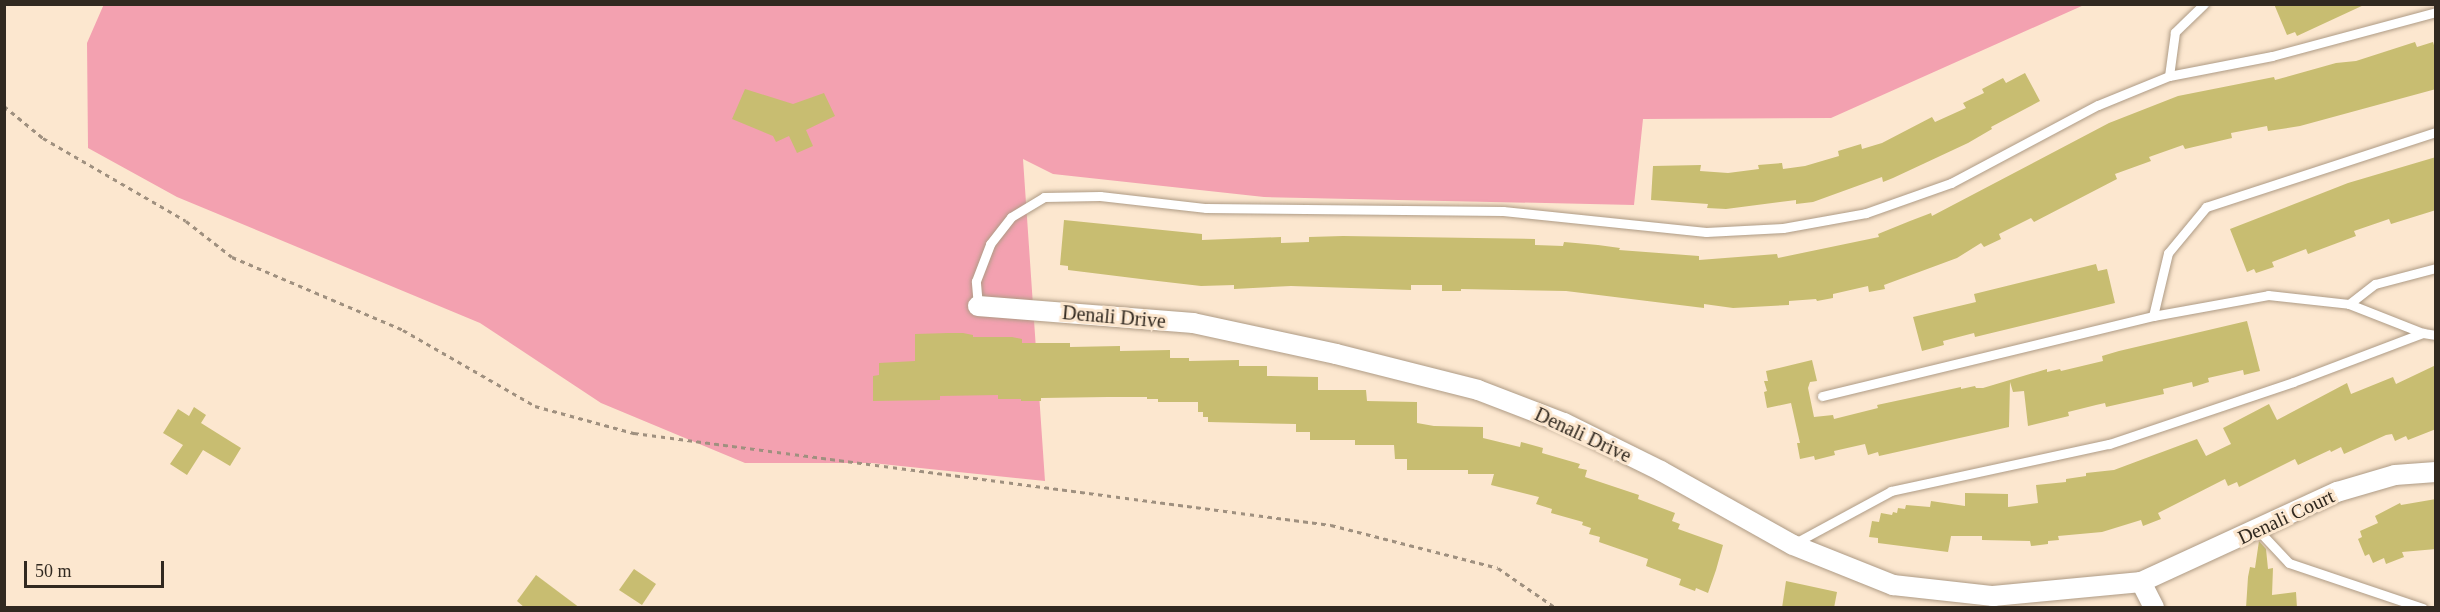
<!DOCTYPE html>
<style>
body{margin:0}
#map{position:relative;width:2440px;height:612px;overflow:hidden;background:#fce7cf;font-family:Georgia,serif}
div>[style]{position:absolute}
[style*='--x']{left:calc(var(--x)*1px);top:calc(var(--y)*1px);width:calc(var(--w)*1px);rotate:calc(var(--a)*1deg)}
.forest>*{inset:0;background:#f3a1b0}
.building>*{inset:0;background:#c8bd71}
.path>*{height:3px;margin-top:-1.5px;transform-origin:0;background:repeating-linear-gradient(90deg,#9f907f 0 4.5px,transparent 0 9px)}
.roads{filter:drop-shadow(0 0 2px #ae9b85) drop-shadow(0 0 2px #ae9b85)}
.service>*{height:9px;margin:-4.5px;padding:0 4.5px;transform-origin:4.5px;border-radius:4.5px;background:#fff}
.minor>*{height:20px;margin:-10px;padding:0 10px;transform-origin:10px;border-radius:10px;background:#fff}
span{translate:-50% -50%;white-space:nowrap;text-align:center;line-height:1.15;-webkit-text-stroke:6px #fce7cf;paint-order:stroke}
.street-label{font-size:20px;color:#312920}
.frame{position:absolute;inset:0;border:6px solid #312920;pointer-events:none}
.scale{position:absolute;left:24px;top:561px;width:140px;height:27px;box-sizing:border-box;border:3px solid #312920;border-top:0;padding-left:8px;font-size:18px;line-height:21px;white-space:nowrap;color:#312920;-webkit-text-stroke:4px #fce7cf;paint-order:stroke}
</style>
<div id="map">
<div class="forest">
<i style="clip-path:polygon(104px 4px,2084px 5px,1831px 118px,1643px 119px,1634px 205px,1264px 197px,1053px 174px,1023px 159px,1045px 481px,872px 463px,745px 463px,601px 403px,480px 323px,177px 197px,88px 148px,87px 43px)"></i>
</div>
<div class="building">
<i style="clip-path:polygon(2274px 4px,2366px 4px,2297px 36px,2295px 32px,2287px 35px)"></i>
<i style="clip-path:polygon(2415px 42px,2417px 47px,2433px 42px,2436px 52px,2436px 89px,2300px 126px,2268px 131px,2267px 126px,2231px 133px,2232px 138px,2185px 149px,2183px 145px,2149px 157px,2151px 161px,2115px 174px,2117px 179px,2034px 222px,2031px 218px,1999px 234px,2001px 239px,1984px 247px,1981px 243px,1957px 258px,1884px 285px,1885px 289px,1869px 292px,1868px 286px,1833px 294px,1833px 298px,1817px 301px,1816px 299px,1789px 301px,1789px 305px,1733px 308px,1704px 304px,1704px 308px,1566px 291px,1461px 289px,1461px 291px,1442px 291px,1442px 285px,1411px 285px,1411px 290px,1291px 286px,1234px 289px,1234px 285px,1201px 286px,1149px 280px,1068px 270px,1068px 266px,1060px 265px,1064px 220px,1202px 234px,1202px 240px,1281px 237px,1281px 243px,1309px 242px,1309px 237px,1343px 236px,1535px 239px,1535px 245px,1563px 246px,1564px 242px,1598px 245px,1620px 248px,1619px 250px,1699px 256px,1699px 260px,1777px 254px,1778px 258px,1879px 237px,1878px 234px,1910px 221px,1931px 213px,1932px 216px,2109px 123px,2178px 96px,2274px 77px,2275px 80px,2336px 63px,2356px 61px)"></i>
<i style="clip-path:polygon(2025px 73px,2040px 101px,1991px 127px,1992px 129px,1968px 143px,1893px 178px,1883px 182px,1882px 177px,1813px 202px,1796px 204px,1796px 200px,1726px 209px,1707px 208px,1708px 204px,1651px 200px,1653px 166px,1701px 165px,1700px 171px,1728px 173px,1759px 169px,1758px 165px,1782px 163px,1783px 169px,1805px 166px,1839px 156px,1838px 151px,1861px 144px,1862px 149px,1882px 143px,1932px 117px,1935px 122px,1966px 108px,1963px 103px,1984px 93px,1982px 89px,2003px 78px,2006px 83px)"></i>
<i style="clip-path:polygon(745px 89px,793px 104px,824px 93px,835px 116px,806px 130px,813px 146px,797px 153px,789px 136px,776px 142px,773px 136px,732px 119px)"></i>
<i style="clip-path:polygon(2436px 157px,2436px 210px,2391px 224px,2389px 219px,2354px 231px,2356px 236px,2308px 254px,2306px 249px,2272px 262px,2274px 267px,2256px 273px,2254px 269px,2247px 272px,2230px 229px,2348px 183px)"></i>
<i style="clip-path:polygon(2096px 264px,2098px 271px,2107px 269px,2115px 303px,1975px 337px,1974px 333px,1943px 341px,1944px 345px,1922px 351px,1913px 317px,1976px 302px,1974px 294px)"></i>
<i style="clip-path:polygon(2247px 321px,2260px 371px,2244px 375px,2243px 370px,2208px 378px,2209px 382px,2193px 387px,2192px 382px,2163px 389px,2164px 394px,2106px 407px,2105px 403px,2096px 405px,2068px 412px,2069px 416px,2028px 426px,2024px 391px,2013px 392px,2010px 382px,2009px 427px,1879px 456px,1878px 452px,1868px 455px,1865px 444px,1834px 451px,1835px 455px,1815px 460px,1814px 456px,1800px 459px,1797px 443px,1800px 443px,1791px 403px,1767px 408px,1764px 392px,1767px 391px,1764px 381px,1768px 381px,1766px 371px,1812px 360px,1817px 381px,1810px 382px,1808px 388px,1814px 417px,1833px 415px,1834px 419px,1878px 408px,1877px 405px,1961px 387px,1961px 389px,1975px 386px,1976px 388px,1983px 388px,2047px 369px,2047px 372px,2060px 369px,2061px 371px,2103px 361px,2102px 356px,2119px 351px)"></i>
<i style="clip-path:polygon(948px 333px,963px 333px,973px 335px,973px 337px,1012px 337px,1022px 339px,1022px 343px,1070px 343px,1070px 347px,1120px 346px,1120px 351px,1170px 350px,1170px 358px,1189px 358px,1189px 361px,1239px 360px,1239px 366px,1267px 366px,1267px 376px,1318px 377px,1318px 390px,1366px 390px,1367px 401px,1417px 402px,1417px 423px,1434px 426px,1483px 427px,1483px 438px,1520px 447px,1521px 442px,1543px 448px,1542px 453px,1580px 464px,1578px 468px,1587px 470px,1585px 477px,1639px 495px,1638px 499px,1675px 513px,1672px 521px,1680px 524px,1678px 529px,1723px 545px,1716px 570px,1708px 593px,1696px 588px,1695px 591px,1679px 585px,1681px 579px,1646px 566px,1648px 559px,1599px 542px,1600px 537px,1589px 534px,1591px 528px,1582px 525px,1583px 522px,1551px 513px,1552px 509px,1536px 504px,1539px 497px,1491px 485px,1494px 474px,1468px 474px,1468px 470px,1407px 470px,1407px 459px,1395px 459px,1394px 445px,1355px 445px,1355px 440px,1310px 440px,1310px 432px,1296px 432px,1296px 424px,1208px 422px,1208px 417px,1203px 417px,1203px 412px,1198px 412px,1198px 402px,1158px 402px,1158px 399px,1147px 399px,1147px 397px,1108px 397px,1041px 398px,1041px 401px,1021px 401px,1021px 399px,998px 399px,998px 395px,940px 396px,940px 400px,873px 401px,873px 376px,879px 375px,879px 363px,915px 361px,915px 334px)"></i>
<i style="clip-path:polygon(2436px 365px,2436px 429px,2408px 440px,2406px 436px,2395px 441px,2392px 434px,2386px 435px,2344px 454px,2341px 447px,2331px 452px,2330px 450px,2298px 465px,2295px 459px,2239px 487px,2237px 482px,2228px 486px,2225px 479px,2168px 508px,2158px 513px,2161px 519px,2143px 526px,2141px 520px,2102px 532px,2058px 536px,2059px 540px,2048px 541px,2048px 544px,2031px 546px,2030px 541px,1982px 540px,1982px 536px,1951px 536px,1948px 552px,1878px 543px,1878px 538px,1869px 537px,1872px 521px,1879px 522px,1881px 513px,1892px 515px,1893px 512px,1897px 513px,1898px 508px,1905px 509px,1906px 505px,1930px 507px,1931px 501px,1965px 506px,1965px 493px,2008px 494px,2008px 507px,2038px 503px,2036px 485px,2066px 482px,2066px 479px,2086px 476px,2086px 473px,2114px 470px,2197px 439px,2206px 456px,2231px 444px,2223px 428px,2269px 404px,2277px 420px,2347px 383px,2351px 394px,2393px 377px,2396px 384px)"></i>
<i style="clip-path:polygon(194px 407px,206px 415px,201px 423px,241px 448px,230px 466px,203px 450px,187px 475px,170px 464px,183px 445px,163px 433px,178px 409px,189px 416px)"></i>
<i style="clip-path:polygon(2436px 499px,2436px 549px,2402px 552px,2404px 557px,2386px 564px,2384px 558px,2373px 563px,2369px 554px,2365px 556px,2358px 539px,2362px 537px,2360px 531px,2378px 523px,2375px 516px,2400px 503px,2401px 505px)"></i>
<i style="clip-path:polygon(2259px 541px,2266px 549px,2268px 569px,2273px 568px,2272px 595px,2296px 592px,2297px 608px,2246px 608px,2248px 577px,2250px 567px,2255px 568px)"></i>
<i style="clip-path:polygon(634px 569px,656px 584px,642px 605px,619px 590px)"></i>
<i style="clip-path:polygon(536px 575px,580px 608px,525px 608px,517px 601px)"></i>
<i style="clip-path:polygon(1786px 581px,1837px 592px,1834px 608px,1782px 608px)"></i>
</div>
<div class="path">
<i style="--x:4;--y:106;--w:50;--a:39.4"></i>
<i style="--x:43;--y:138;--w:165;--a:30.1"></i>
<i style="--x:186;--y:221;--w:58;--a:38"></i>
<i style="--x:232;--y:257;--w:186;--a:23.1"></i>
<i style="--x:403;--y:330;--w:152;--a:29.9"></i>
<i style="--x:535;--y:406;--w:103;--a:15.3"></i>
<i style="--x:634;--y:433;--w:703;--a:7.52"></i>
<i style="--x:1331;--y:525;--w:172;--a:14.4"></i>
<i style="--x:1498;--y:568;--w:70;--a:34.6"></i>
</div>
<div class="roads">
<div class="service">
<i style="--x:2169;--y:76;--w:105;--a:-11"></i>
<i style="--x:2272;--y:56;--w:170;--a:-15"></i>
<i style="--x:2349;--y:304;--w:33;--a:-38"></i>
<i style="--x:2375;--y:284;--w:63;--a:-14.7"></i>
<i style="--x:978;--y:306;--w:25;--a:-95"></i>
<i style="--x:976;--y:281;--w:40;--a:-69"></i>
<i style="--x:990;--y:244;--w:34;--a:-52"></i>
<i style="--x:1011;--y:217;--w:39;--a:-31"></i>
<i style="--x:1044;--y:197;--w:56;--a:-1"></i>
<i style="--x:1100;--y:196;--w:107;--a:6.5"></i>
<i style="--x:1206;--y:208;--w:297;--a:0.6"></i>
<i style="--x:1503;--y:211;--w:204;--a:5.9"></i>
<i style="--x:1706;--y:232;--w:77;--a:-3"></i>
<i style="--x:1783;--y:228;--w:84;--a:-10.2"></i>
<i style="--x:1866;--y:213;--w:90;--a:-19.4"></i>
<i style="--x:1951;--y:183;--w:166;--a:-28"></i>
<i style="--x:2098;--y:105;--w:77;--a:-22.2"></i>
<i style="--x:2169;--y:76;--w:44;--a:-82.2"></i>
<i style="--x:2175;--y:32;--w:40;--a:-44"></i>
<i style="--x:2153;--y:316;--w:65;--a:-76.6"></i>
<i style="--x:2168;--y:253;--w:60;--a:-50.4"></i>
<i style="--x:2206;--y:207;--w:242;--a:-18.1"></i>
<i style="--x:1822;--y:396;--w:341;--a:-13.6"></i>
<i style="--x:2153;--y:316;--w:117;--a:-10.3"></i>
<i style="--x:2268;--y:295;--w:81;--a:6.3"></i>
<i style="--x:2349;--y:304;--w:79;--a:21.4"></i>
<i style="--x:2423;--y:333;--w:13;--a:9"></i>
<i style="--x:2258;--y:530;--w:45;--a:46.8"></i>
<i style="--x:2289;--y:563;--w:141;--a:18.6"></i>
<i style="--x:1795;--y:543;--w:109;--a:-28.4"></i>
<i style="--x:1891;--y:491;--w:223;--a:-12.2"></i>
<i style="--x:2109;--y:444;--w:194;--a:-18.6"></i>
<i style="--x:2293;--y:382;--w:139;--a:-20.7"></i>
</div>
<div class="minor">
<i style="--x:978;--y:306;--w:216;--a:4.5"></i>
<i style="--x:1193;--y:323;--w:146;--a:12.2"></i>
<i style="--x:1336;--y:354;--w:146;--a:14.2"></i>
<i style="--x:1478;--y:390;--w:92;--a:21"></i>
<i style="--x:1564;--y:423;--w:108;--a:26.3"></i>
<i style="--x:1661;--y:471;--w:151;--a:29.3"></i>
<i style="--x:1793;--y:545;--w:108;--a:21.8"></i>
<i style="--x:1893;--y:585;--w:101;--a:6.3"></i>
<i style="--x:1993;--y:596;--w:149;--a:-5.4"></i>
<i style="--x:2141;--y:582;--w:29;--a:63"></i>
<i style="--x:2141;--y:582;--w:216;--a:-24.7"></i>
<i style="--x:2337;--y:492;--w:60;--a:-16.3"></i>
<i style="--x:2395;--y:475;--w:41;--a:-4.2"></i>
</div>
</div>
<div class="street-label">
<span style="left:1114px;top:317px;rotate:5deg">Denali Drive</span>
<span style="left:1583px;top:435px;rotate:25deg">Denali Drive</span>
<span style="left:2286px;top:517px;rotate:-25deg">Denali Court</span>
</div>
<div class="frame"></div>
<div class="scale">50 m</div>
</div>
